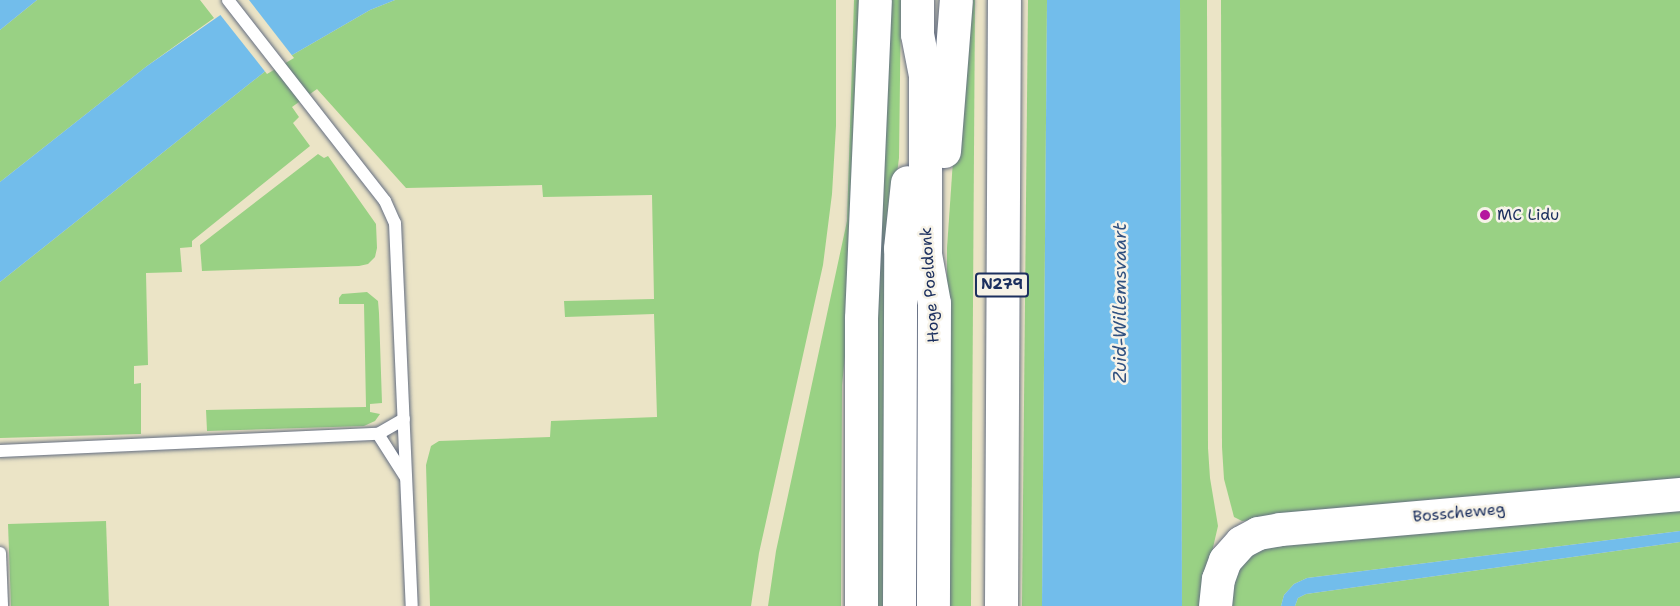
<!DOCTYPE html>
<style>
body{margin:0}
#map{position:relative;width:1680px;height:606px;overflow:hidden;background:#ebe4c6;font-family:"Shantell Sans",sans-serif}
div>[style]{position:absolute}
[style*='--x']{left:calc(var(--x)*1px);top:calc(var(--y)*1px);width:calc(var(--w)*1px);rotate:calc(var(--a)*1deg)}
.green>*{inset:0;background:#99d184}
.water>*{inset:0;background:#72bdeb}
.pier>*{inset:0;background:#ebe4c6}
.roads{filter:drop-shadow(0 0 2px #646e82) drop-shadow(0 0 2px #646e82)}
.lane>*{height:12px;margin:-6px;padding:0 6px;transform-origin:6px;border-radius:6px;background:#fff}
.secondary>*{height:33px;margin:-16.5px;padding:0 16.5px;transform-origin:16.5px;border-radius:16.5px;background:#fff}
.highway>*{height:33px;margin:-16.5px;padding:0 16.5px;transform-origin:16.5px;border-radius:16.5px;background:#fff}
.dots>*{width:16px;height:16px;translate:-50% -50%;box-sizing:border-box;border:3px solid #f7f3e8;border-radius:50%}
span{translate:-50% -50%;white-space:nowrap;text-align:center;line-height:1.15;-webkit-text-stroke:5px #f7f3e8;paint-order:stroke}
.shield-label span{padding:2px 4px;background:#f7f3e8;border:2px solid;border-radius:4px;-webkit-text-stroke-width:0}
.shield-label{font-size:15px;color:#1b2f5e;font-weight:700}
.poi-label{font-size:16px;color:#1b2f5e}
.left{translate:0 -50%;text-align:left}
.street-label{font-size:16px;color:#1b2f5e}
.water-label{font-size:18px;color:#315281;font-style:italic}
</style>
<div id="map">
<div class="green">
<i style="clip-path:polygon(37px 0,200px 0,214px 18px,147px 66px,0 182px,0 30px)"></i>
<i style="clip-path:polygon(395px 0,836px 0,836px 126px,832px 194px,823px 265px,759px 553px,751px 606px,430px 606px,426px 465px,431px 446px,439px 441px,550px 437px,551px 421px,657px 417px,654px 314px,565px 317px,564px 301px,654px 299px,652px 195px,543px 197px,542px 185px,406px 188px,317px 89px,292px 107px,299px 117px,293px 123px,310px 146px,192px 241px,192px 247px,180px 248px,182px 272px,146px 273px,148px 365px,134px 366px,134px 384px,141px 383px,141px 434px,0 438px,0 282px,268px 69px,370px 10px)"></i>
<i style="clip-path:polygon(854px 0,868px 0,850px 308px,842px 385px,841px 606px,768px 606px,776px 551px,847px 221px)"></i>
<i style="clip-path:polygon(888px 0,901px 0,899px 158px,890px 228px,884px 606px,875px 606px,876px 227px)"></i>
<i style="clip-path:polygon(964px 0,975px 0,971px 606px,947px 606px,947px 248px)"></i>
<i style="clip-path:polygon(1028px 0,1047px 0,1042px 606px,1022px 606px)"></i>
<i style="clip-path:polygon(1180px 0,1207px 0,1208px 448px,1210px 478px,1218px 526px,1205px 582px,1205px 606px,1182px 606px)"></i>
<i style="clip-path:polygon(1221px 0,1680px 0,1680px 482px,1242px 521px,1234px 517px,1224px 479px,1222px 447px)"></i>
<i style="clip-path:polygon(318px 154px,324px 158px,328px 156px,376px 224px,377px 248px,375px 257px,368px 264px,359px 266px,202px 271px,200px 245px)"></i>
<i style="clip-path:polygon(367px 292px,378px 301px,379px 313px,382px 403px,370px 404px,370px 412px,380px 414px,375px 421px,364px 426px,207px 431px,206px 410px,366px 407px,364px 304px,339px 304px,339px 298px,342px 294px)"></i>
<i style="clip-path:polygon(1680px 504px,1680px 531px,1307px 578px,1294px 584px,1284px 595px,1281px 606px,1227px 606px,1231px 580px,1249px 554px,1264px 546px)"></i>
<i style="clip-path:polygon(106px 521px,109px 606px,11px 606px,8px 524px)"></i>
<i style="clip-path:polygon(1680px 542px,1680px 606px,1295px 606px,1298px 598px,1306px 594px)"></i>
</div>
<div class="water">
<i style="clip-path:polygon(0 0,37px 0,0 30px)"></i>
<i style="clip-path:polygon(242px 0,395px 0,370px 10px,268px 69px,0 282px,0 182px,147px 66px)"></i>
<i style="clip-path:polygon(1047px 0,1180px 0,1182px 606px,1042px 606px)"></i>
<i style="clip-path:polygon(1680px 531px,1680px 542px,1306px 594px,1298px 598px,1295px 606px,1281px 606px,1284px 595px,1294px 584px,1307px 578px)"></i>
</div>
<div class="pier">
<i style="clip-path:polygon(237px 0,249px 0,294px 58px,267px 74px,218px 12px)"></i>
</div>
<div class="roads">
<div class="lane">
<i style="--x:228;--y:0;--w:255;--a:52"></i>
<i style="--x:385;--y:201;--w:24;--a:66"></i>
<i style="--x:395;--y:223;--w:383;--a:87.5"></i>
<i style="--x:378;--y:434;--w:52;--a:57.5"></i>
<i style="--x:0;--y:451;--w:378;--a:-2.6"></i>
<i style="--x:378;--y:434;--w:30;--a:-30"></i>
<i style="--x:0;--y:553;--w:53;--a:87.8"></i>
</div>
<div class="secondary">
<i style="--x:1215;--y:606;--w:27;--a:-84"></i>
<i style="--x:1218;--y:579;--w:20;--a:-70"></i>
<i style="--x:1225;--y:560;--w:24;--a:-48"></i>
<i style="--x:1241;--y:542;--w:19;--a:-28"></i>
<i style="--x:1258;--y:533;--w:22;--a:-10"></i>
<i style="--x:1280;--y:529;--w:402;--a:-5"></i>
</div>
<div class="highway">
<i style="--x:917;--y:0;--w:34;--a:90"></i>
<i style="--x:917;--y:34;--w:42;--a:79"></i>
<i style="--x:925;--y:75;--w:179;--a:90"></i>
<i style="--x:925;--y:254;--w:50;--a:79.6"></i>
<i style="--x:934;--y:303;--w:303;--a:90.2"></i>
<i style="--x:944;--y:151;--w:151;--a:-85.5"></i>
<i style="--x:861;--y:606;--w:288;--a:-90"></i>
<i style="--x:861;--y:318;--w:318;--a:-87.5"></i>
<i style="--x:899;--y:606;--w:358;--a:-89.8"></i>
<i style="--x:900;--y:248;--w:66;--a:-83.9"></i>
<i style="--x:1001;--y:606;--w:606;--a:-89.72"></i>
</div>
</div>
<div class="dots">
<i style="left:1485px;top:215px;background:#b5179e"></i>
</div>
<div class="shield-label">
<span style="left:1002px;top:285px">N279</span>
</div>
<div class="poi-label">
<span class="left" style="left:1497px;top:215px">MC Lidu</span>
</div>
<div class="street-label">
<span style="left:930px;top:285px;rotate:-94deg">Hoge Poeldonk</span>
<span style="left:1459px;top:513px;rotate:-5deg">Bosscheweg</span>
</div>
<div class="water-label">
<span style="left:1120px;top:303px;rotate:-90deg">Zuid-Willemsvaart</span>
</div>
</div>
